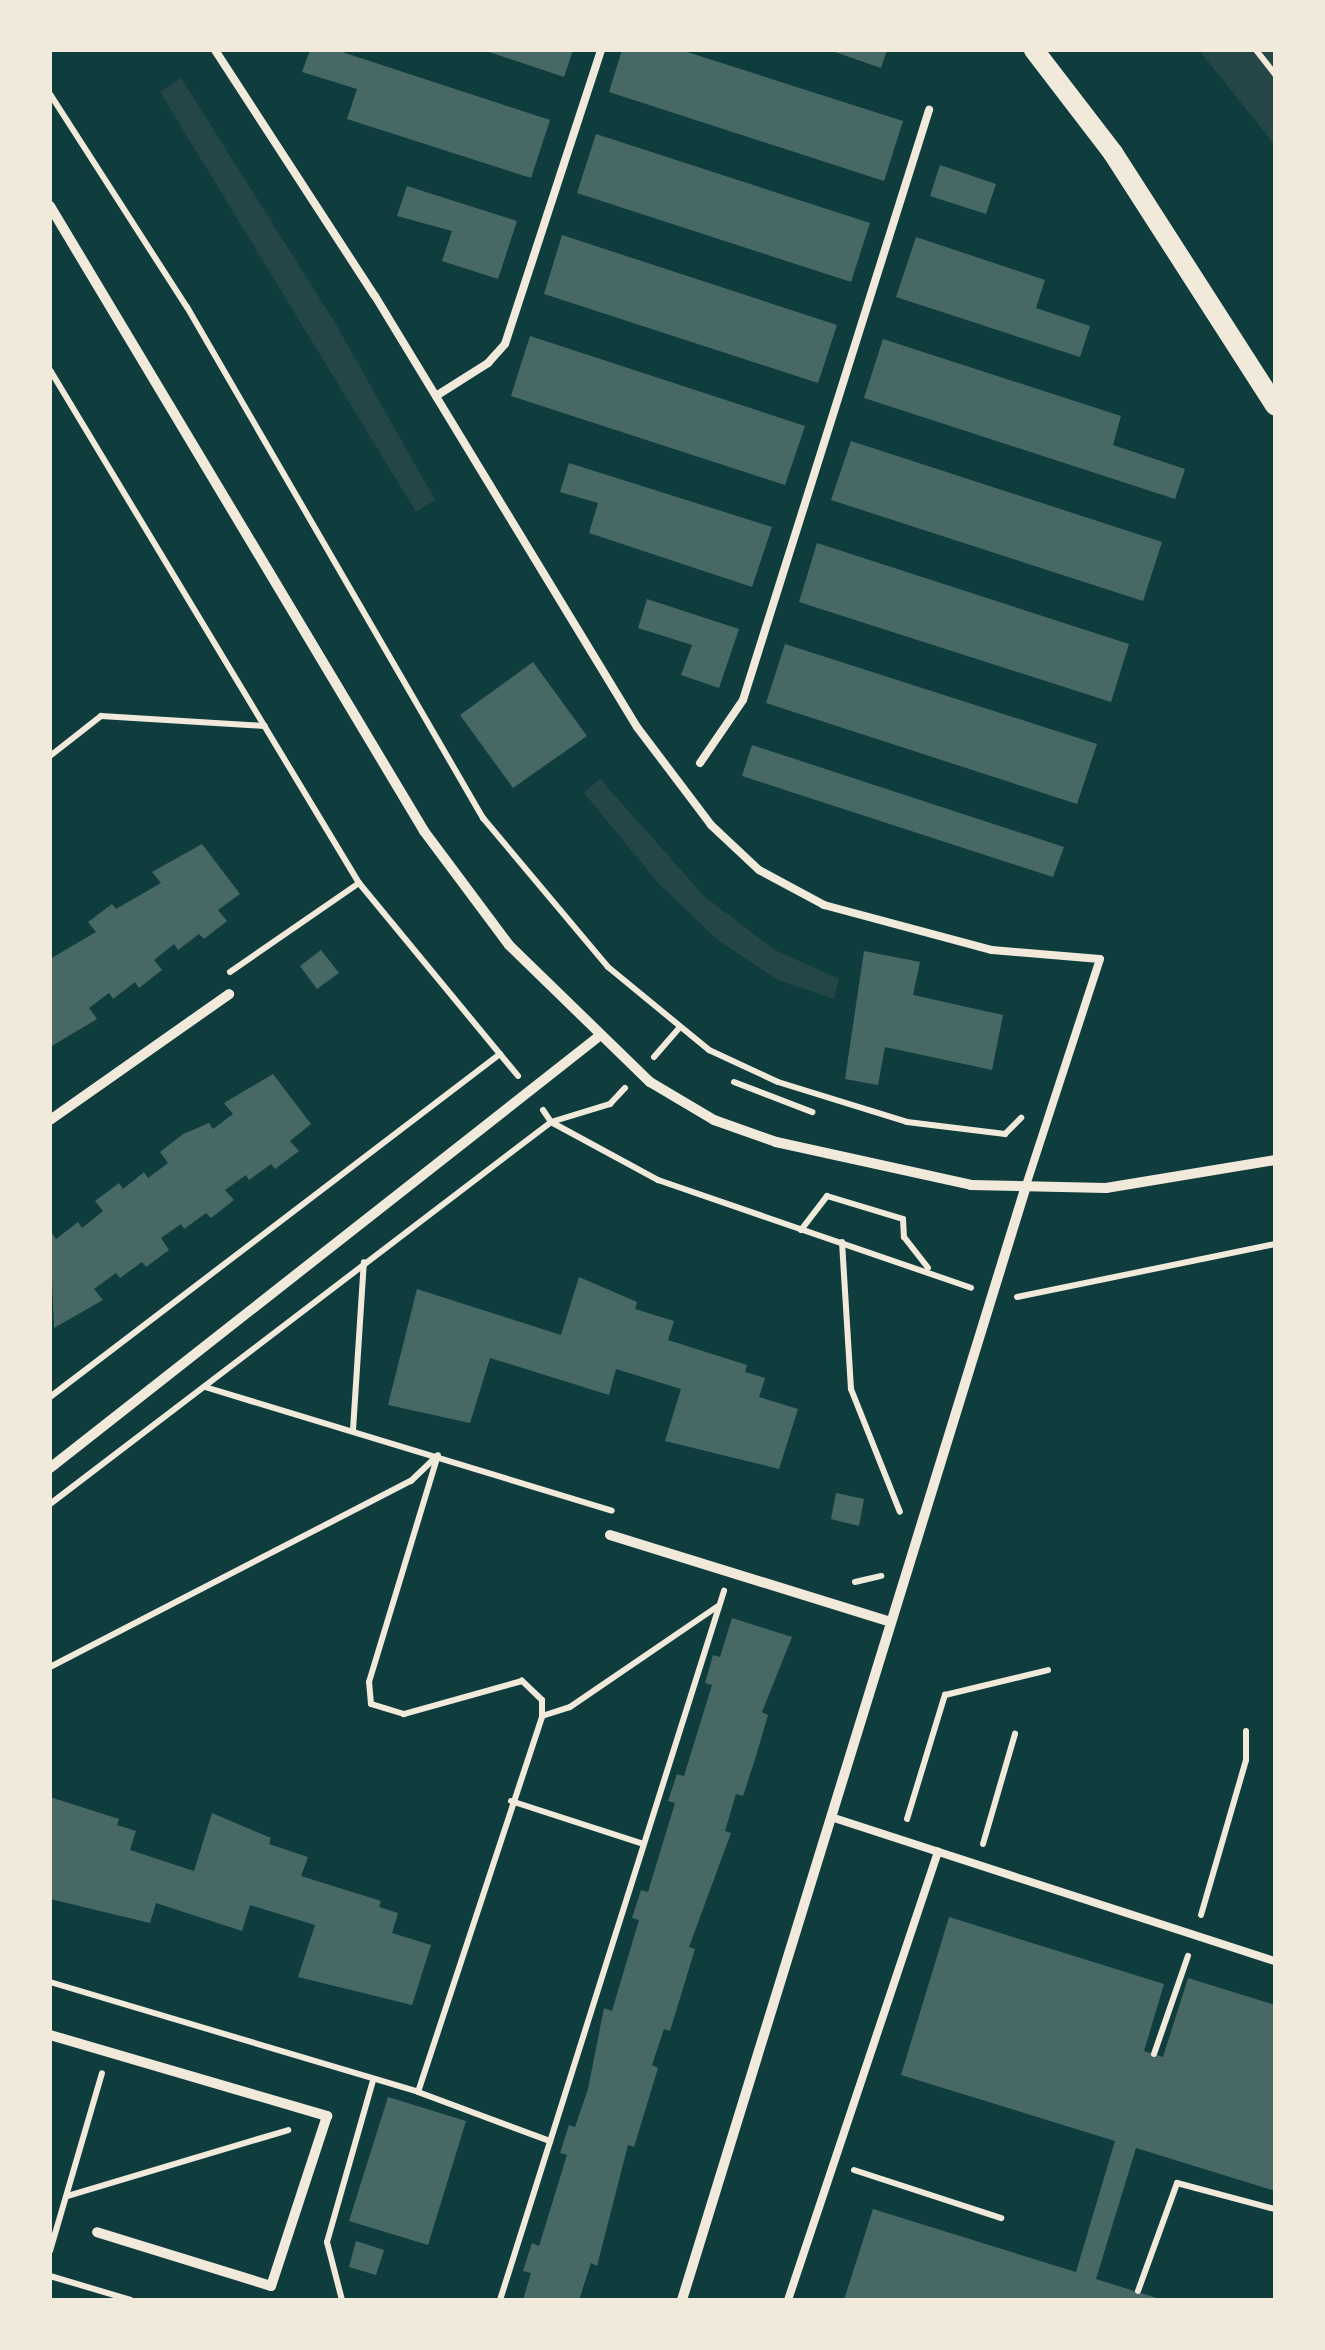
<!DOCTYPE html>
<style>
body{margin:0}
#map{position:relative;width:1325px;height:2350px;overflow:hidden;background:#0f3d3e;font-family:"Exo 2",sans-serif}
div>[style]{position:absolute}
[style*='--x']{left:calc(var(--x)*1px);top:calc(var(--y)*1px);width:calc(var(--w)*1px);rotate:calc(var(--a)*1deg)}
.green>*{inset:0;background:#244646}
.building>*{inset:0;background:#486865}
.path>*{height:6px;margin:-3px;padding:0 3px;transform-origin:3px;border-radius:3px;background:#f1e9da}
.service>*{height:8px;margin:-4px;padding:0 4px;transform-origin:4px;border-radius:4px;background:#f1e9da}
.minor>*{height:10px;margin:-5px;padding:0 5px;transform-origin:5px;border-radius:5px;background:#f1e9da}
.secondary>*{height:20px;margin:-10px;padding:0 10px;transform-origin:10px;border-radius:10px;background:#f1e9da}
span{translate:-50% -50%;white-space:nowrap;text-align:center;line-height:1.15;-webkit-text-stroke:9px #f1e9da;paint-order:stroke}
.frame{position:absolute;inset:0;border:52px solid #f1e9da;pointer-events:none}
</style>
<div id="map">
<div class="green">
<i style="clip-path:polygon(1199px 50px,1275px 50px,1275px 145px)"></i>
<i style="clip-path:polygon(181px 78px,334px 321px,435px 500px,416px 512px,160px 92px)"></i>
<i style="clip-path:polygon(600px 779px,704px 896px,775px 950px,839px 979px,834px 999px,778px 980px,719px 941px,659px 884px,584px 793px)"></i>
</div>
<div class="building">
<i style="clip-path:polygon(310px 50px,336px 50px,550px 120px,531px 178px,347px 119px,357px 89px,302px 72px)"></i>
<i style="clip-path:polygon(483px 50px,573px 50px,564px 77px)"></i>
<i style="clip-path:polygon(622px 50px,681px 50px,903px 121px,884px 181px,609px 92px)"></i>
<i style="clip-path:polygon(829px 50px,887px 50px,881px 68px)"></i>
<i style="clip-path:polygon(596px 134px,870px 223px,851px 282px,577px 193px)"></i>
<i style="clip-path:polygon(940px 165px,996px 184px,986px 214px,930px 196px)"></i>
<i style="clip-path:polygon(407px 186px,517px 221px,498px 279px,442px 261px,452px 231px,397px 216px)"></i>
<i style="clip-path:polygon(562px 235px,837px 325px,818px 383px,544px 294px)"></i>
<i style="clip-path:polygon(916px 237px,1045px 280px,1036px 308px,1090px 326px,1080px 357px,896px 297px)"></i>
<i style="clip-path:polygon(530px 336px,805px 426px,785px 485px,511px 396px)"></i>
<i style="clip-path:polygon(883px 339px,1121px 416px,1113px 445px,1185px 469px,1175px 499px,864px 398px)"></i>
<i style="clip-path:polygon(851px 441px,1162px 542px,1143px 601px,831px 500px)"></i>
<i style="clip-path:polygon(569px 463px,772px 527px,752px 587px,589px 533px,598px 503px,560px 492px)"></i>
<i style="clip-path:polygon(817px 543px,1129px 644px,1111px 702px,799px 602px)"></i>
<i style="clip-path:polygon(647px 599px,739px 629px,719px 688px,681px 675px,692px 645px,638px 628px)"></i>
<i style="clip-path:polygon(785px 644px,1097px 744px,1077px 804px,766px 703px)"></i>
<i style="clip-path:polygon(533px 662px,587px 736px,513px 788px,460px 715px)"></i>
<i style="clip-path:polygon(752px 745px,1064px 847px,1053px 877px,742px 776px)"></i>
<i style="clip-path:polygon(202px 844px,240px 894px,218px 910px,227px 921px,204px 939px,199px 934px,178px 950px,174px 944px,154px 960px,162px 970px,139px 988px,135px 982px,113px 999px,109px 993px,89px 1008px,97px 1019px,50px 1047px,50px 959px,96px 932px,88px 922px,112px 904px,116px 909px,161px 883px,152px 872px)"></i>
<i style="clip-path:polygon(321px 950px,339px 973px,317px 989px,300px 966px)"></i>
<i style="clip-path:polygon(864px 951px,920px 962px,913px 995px,1003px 1015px,992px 1070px,885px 1047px,878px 1085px,845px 1079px)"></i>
<i style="clip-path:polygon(273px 1074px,311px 1124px,290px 1141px,299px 1151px,275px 1169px,271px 1164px,249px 1180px,246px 1175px,225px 1190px,234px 1200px,211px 1218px,206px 1213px,184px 1229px,181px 1224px,161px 1238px,169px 1250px,146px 1267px,142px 1262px,120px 1278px,116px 1273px,94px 1289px,103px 1300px,54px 1328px,50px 1231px,56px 1239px,78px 1222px,82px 1228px,103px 1211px,95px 1201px,119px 1183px,123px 1189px,144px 1172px,148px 1178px,168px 1163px,160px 1152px,183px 1134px,209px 1123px,213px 1129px,233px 1114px,224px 1103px)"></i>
<i style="clip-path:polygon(579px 1277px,637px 1302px,635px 1309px,674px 1321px,668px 1340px,747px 1365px,745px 1372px,765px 1378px,759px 1397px,798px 1409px,779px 1469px,665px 1441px,681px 1389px,616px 1369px,609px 1395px,490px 1358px,470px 1423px,388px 1405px,417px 1289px,561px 1335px)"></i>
<i style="clip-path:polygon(836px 1493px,864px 1499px,859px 1526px,831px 1519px)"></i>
<i style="clip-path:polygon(732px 1618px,792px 1637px,762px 1712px,768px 1715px,756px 1756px,743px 1796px,736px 1794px,725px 1831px,731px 1833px,689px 1947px,695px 1949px,670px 2031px,664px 2029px,652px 2065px,658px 2068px,634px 2147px,628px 2145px,597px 2266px,591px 2263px,579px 2300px,523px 2300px,531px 2273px,523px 2271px,532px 2243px,539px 2246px,567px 2155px,560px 2153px,569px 2125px,575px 2127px,588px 2089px,604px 2008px,612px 2011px,639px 1920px,632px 1918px,641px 1890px,648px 1892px,675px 1803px,668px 1801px,677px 1774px,684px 1776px,712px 1685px,705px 1683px,713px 1655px,720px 1657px)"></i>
<i style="clip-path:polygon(50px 1797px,119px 1819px,117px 1825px,136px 1831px,130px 1850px,194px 1871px,212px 1813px,271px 1838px,269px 1844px,308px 1857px,301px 1876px,381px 1901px,379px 1907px,398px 1913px,392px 1933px,431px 1945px,412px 2005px,298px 1977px,315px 1925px,250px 1905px,242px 1931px,156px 1903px,150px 1923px,50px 1899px)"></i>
<i style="clip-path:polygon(949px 1917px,1164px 1984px,1144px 2051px,1163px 2057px,1188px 1978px,1275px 2005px,1275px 2191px,1136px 2148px,1096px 2279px,1163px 2300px,844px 2300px,873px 2209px,1076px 2272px,1115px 2141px,901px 2075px)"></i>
<i style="clip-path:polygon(388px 2097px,466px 2121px,428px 2245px,349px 2221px)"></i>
<i style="clip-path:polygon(356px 2241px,384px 2250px,376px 2275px,349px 2267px)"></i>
</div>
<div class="path">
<i style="--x:1256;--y:50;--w:31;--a:52"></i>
<i style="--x:50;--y:94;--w:253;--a:57.3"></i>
<i style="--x:187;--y:307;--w:591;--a:59.92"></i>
<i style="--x:483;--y:818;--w:194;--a:50"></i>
<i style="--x:608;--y:967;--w:131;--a:39.4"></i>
<i style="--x:709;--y:1050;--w:76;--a:24.9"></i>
<i style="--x:778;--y:1082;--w:135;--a:17.2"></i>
<i style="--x:907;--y:1122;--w:99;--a:7"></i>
<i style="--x:1005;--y:1134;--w:23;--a:-45"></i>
<i style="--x:50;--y:370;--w:599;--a:58.94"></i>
<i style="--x:359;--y:883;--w:250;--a:50.5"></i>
<i style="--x:50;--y:756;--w:65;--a:-38.1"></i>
<i style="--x:101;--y:716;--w:164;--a:3.5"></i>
<i style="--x:230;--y:972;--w:157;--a:-34.6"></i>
<i style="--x:654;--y:1057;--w:38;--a:-49"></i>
<i style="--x:734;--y:1082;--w:84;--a:21"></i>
<i style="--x:543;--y:1110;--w:14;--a:56"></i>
<i style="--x:551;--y:1122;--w:122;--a:28.5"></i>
<i style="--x:658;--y:1180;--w:331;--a:19"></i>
<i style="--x:801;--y:1230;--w:43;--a:-52.6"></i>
<i style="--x:827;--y:1196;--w:79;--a:16.8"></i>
<i style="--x:903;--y:1219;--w:18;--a:87"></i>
<i style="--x:904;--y:1237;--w:39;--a:52"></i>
<i style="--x:842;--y:1242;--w:147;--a:86.5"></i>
<i style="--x:851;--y:1389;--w:132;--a:68.3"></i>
<i style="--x:1017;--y:1297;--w:263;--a:-11.6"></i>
<i style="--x:205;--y:1387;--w:425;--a:16.9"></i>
<i style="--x:50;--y:1397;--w:566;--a:-37.32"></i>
<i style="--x:353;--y:1430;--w:168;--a:-86.3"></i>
<i style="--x:50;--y:1504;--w:630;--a:-37.32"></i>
<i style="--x:551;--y:1122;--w:62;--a:-17"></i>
<i style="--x:610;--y:1104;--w:22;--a:-47"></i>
<i style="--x:855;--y:1582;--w:27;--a:-13"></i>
<i style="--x:50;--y:1667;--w:406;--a:-27.3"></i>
<i style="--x:411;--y:1481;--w:36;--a:-44"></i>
<i style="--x:542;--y:1716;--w:29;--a:-18"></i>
<i style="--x:570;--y:1707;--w:179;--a:-34.3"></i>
<i style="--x:511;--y:1801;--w:139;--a:18"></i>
<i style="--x:907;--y:1819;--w:130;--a:-73"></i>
<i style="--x:945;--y:1695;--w:106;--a:-13.6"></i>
<i style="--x:983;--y:1844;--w:115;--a:-73.8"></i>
<i style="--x:1201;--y:1915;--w:161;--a:-73.8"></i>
<i style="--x:1246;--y:1760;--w:29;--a:-90"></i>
<i style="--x:50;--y:1982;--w:384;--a:16.6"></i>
<i style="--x:418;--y:2092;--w:141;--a:20.4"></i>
<i style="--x:1154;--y:2054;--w:104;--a:-70.9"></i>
<i style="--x:418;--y:2092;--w:396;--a:-71.7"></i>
<i style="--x:542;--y:1716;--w:16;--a:-90"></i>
<i style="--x:542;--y:1700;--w:28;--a:-136"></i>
<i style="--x:522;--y:1681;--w:123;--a:164.4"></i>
<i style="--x:404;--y:1714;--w:34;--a:-163"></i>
<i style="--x:371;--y:1704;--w:22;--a:-95"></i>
<i style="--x:369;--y:1682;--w:237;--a:-73.1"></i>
<i style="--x:854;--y:2170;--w:155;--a:18.1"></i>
<i style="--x:67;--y:2196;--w:231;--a:-16.6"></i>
<i style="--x:50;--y:2251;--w:185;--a:-73.7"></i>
<i style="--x:50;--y:2276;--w:84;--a:16.5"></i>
<i style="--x:1138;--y:2291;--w:115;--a:-70.1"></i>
<i style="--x:1177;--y:2183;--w:101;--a:14.9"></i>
<i style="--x:342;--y:2300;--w:60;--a:-104.5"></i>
<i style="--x:327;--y:2242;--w:167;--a:-74.1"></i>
<i style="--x:500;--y:2300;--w:744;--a:-72.47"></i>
</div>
<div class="service">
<i style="--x:215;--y:50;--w:293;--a:57"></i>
<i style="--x:375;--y:296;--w:504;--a:58.71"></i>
<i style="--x:637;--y:727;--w:123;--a:52.9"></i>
<i style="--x:711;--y:825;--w:66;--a:43.2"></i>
<i style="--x:759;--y:870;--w:74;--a:28.3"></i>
<i style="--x:824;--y:905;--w:174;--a:15"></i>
<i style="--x:992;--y:950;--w:108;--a:4.8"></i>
<i style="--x:1100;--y:959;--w:242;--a:108.1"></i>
<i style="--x:436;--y:396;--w:62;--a:-32.4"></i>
<i style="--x:488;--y:363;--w:25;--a:-48"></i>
<i style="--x:505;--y:344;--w:309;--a:-71.9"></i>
<i style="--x:700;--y:763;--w:76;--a:-55.7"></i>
<i style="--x:743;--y:700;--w:619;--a:-72.5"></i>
<i style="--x:831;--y:1817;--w:467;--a:18"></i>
<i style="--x:788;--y:2300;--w:473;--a:-71.5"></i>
</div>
<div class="minor">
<i style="--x:50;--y:206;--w:728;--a:59.1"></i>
<i style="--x:424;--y:831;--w:142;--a:53.3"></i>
<i style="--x:509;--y:945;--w:197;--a:44.2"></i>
<i style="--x:650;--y:1082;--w:74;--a:30.7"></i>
<i style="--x:714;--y:1120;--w:66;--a:19.5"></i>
<i style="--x:776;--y:1142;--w:200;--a:12.4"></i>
<i style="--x:971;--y:1185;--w:135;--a:1.3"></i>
<i style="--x:1106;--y:1188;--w:171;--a:-9.4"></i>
<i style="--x:50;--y:1120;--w:219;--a:-35.1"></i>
<i style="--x:50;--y:1468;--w:697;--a:-38.18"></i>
<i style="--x:610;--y:1535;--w:294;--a:17.2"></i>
<i style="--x:50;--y:2035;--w:289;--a:16.3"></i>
<i style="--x:327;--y:2116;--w:179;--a:108.2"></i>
<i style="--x:271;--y:2286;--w:182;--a:-162.8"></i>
<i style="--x:682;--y:2300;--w:1163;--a:-72.84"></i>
</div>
<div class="secondary">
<i style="--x:1034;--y:50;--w:130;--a:52.5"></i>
<i style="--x:1113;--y:153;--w:300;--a:57.3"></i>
</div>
<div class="frame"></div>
</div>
